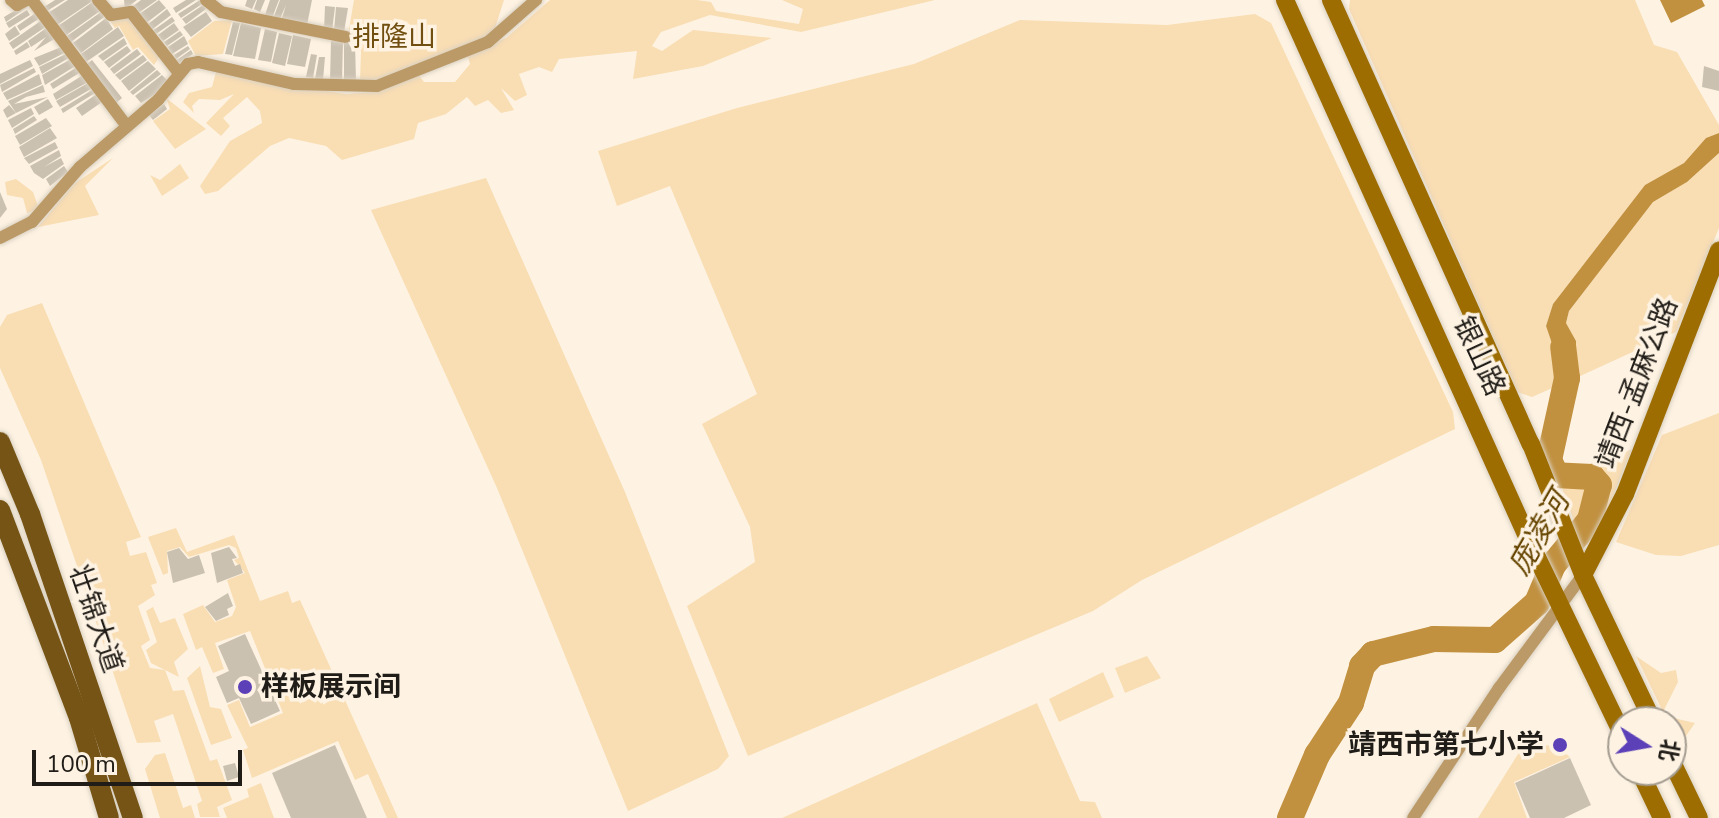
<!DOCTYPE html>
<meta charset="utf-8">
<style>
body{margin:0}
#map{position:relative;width:1719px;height:818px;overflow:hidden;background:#fef3e3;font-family:"Nunito Sans","Noto Sans SC",sans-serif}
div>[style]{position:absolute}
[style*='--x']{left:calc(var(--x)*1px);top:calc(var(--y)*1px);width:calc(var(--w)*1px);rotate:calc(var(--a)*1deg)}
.green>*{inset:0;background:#f9ddb3}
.water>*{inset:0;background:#c19140}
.river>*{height:26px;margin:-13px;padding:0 13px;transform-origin:13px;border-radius:13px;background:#c19140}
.building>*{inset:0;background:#cbc1b1}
.roads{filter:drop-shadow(0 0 2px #dad1c2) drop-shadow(0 0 2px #dad1c2)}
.minor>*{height:12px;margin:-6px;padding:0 6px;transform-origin:6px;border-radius:6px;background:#bb9a67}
.secondary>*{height:18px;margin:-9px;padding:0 9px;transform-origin:9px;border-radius:9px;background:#9d6d02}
.primary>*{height:20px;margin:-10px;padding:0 10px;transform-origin:10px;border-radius:10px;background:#765415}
.dots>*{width:22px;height:22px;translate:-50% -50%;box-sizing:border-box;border:4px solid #fef3e3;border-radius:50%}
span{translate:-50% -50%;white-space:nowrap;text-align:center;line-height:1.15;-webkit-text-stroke:7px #fef3e3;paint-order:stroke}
.park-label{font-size:28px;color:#704f11}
.street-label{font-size:28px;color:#201c17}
.poi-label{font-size:28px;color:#201c17;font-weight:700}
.left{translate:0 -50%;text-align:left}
.right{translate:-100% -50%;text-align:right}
.water-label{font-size:30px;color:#674602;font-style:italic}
.north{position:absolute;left:1607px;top:706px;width:80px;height:80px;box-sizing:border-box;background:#fef3e3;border:2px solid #a59d91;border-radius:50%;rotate:101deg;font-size:22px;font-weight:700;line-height:32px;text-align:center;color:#201c17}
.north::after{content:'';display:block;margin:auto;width:28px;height:36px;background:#5c40b8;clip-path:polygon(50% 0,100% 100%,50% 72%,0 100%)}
.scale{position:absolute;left:32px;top:750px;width:210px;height:36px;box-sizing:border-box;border:4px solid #201c17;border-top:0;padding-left:10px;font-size:24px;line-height:28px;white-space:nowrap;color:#201c17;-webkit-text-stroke:6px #fef3e3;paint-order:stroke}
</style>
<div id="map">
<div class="green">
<i style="clip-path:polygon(354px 0,504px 0,495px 28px,480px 41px,380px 80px,360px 82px,361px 51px,349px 29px)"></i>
<i style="clip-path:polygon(550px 0,697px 0,711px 2px,716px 11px,799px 24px,803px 9px,782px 0,935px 0,801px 32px,710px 15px,661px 32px,652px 46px,662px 51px,693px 30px,772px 38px,703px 66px,633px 79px,637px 51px,559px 59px,552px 72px,539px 67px,519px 74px,527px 95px,515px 101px,501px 88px,514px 110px,501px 113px,488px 100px,475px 106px,467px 97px,446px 114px,418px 123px,414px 139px,342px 160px,326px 146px,289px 138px,270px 146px,218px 191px,205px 194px,200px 186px,230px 141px,262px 123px,260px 111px,247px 97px,223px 118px,230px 126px,221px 136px,206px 123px,234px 94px,220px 100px,199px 99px,192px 106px,194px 113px,183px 102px,189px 93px,212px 87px,216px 72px,346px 94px,374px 92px,418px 74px,424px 82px,455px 82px,470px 64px,467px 54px,506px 38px)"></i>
<i style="clip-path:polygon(1350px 0,1635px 0,1654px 45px,1677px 52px,1719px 125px,1719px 133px,1706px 138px,1684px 163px,1645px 185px,1553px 304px,1546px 326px,1558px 361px,1557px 386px,1532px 397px,1517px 392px,1349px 9px)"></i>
<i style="clip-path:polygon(127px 12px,160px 56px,154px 65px,138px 47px,133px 50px,119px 26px,115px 28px,108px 18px)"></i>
<i style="clip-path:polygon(1255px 14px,1271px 23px,1453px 412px,1455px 429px,1142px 580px,1093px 611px,748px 756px,687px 606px,755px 562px,750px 527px,702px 424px,757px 394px,670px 186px,617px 206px,598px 151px,737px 108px,914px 64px,1020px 20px,1167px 25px)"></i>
<i style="clip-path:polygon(232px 20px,223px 54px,196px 56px,188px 41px,214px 21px)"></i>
<i style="clip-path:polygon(166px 98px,206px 129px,175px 149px,153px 121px,170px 109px)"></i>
<i style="clip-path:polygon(1719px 153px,1719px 228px,1676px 332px,1576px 378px,1576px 341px,1566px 323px,1569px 311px,1653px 202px,1687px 182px)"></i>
<i style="clip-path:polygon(113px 158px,85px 186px,99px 215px,38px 227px,75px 183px)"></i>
<i style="clip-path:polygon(180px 164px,189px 178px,162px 196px,150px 175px,160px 180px)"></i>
<i style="clip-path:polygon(486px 178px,625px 492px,729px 756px,718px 769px,628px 811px,497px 488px,371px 210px)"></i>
<i style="clip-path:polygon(16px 179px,33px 192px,39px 209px,27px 213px,23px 198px,7px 195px,5px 182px)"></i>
<i style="clip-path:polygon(42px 303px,141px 537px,126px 542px,130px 556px,146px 552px,157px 583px,151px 585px,155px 595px,138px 606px,150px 640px,141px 646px,150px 668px,165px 670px,173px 691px,184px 690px,210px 761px,217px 759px,232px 800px,217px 807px,220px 817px,200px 817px,197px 804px,202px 801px,173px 714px,154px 721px,161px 742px,137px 743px,41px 460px,0 368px,0 327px,7px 315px)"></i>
<i style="clip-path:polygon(1719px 413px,1719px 545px,1681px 556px,1656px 555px,1616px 542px,1662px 435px)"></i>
<i style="clip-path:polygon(1632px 449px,1611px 501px,1589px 545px,1583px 545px,1580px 540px,1604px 493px,1603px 484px,1589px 474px,1579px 475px)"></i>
<i style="clip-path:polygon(1589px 481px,1596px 494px,1578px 532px,1562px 488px,1567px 482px)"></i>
<i style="clip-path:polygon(176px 528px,187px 552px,234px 535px,260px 601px,288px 591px,292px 603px,300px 600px,398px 818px,387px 818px,368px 774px,355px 780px,338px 741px,252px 778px,243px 750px,248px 748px,227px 705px,239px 700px,250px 727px,283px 713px,250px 631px,215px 643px,224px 669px,213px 673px,202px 647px,196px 650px,183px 614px,203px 605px,215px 622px,232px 616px,236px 607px,227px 580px,245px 573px,234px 560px,239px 558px,236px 548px,229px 545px,189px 557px,180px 547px,167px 551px,168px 573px,163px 575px,148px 537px)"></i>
<i style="clip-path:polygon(153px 607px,160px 623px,175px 618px,188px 649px,174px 662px,179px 677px,151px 663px,146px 650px,157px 642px,146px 611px)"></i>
<i style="clip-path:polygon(1147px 656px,1161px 678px,1125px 693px,1115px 668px)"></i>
<i style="clip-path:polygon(1636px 656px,1661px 673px,1676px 670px,1678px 682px,1663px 712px)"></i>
<i style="clip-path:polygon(200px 666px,210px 707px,221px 709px,232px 738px,211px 745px,187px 678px)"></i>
<i style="clip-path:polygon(1103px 672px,1114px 697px,1059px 722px,1049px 699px)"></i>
<i style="clip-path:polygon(1037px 703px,1080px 801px,1095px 802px,1102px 818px,782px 818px)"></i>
<i style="clip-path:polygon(1665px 716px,1695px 723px,1679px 746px,1671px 722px)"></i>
<i style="clip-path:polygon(1534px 744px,1556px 746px,1570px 757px,1514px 782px,1527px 818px,1478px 818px,1518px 754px)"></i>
<i style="clip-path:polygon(165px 753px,183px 808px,191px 805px,195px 818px,160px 818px,145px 769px,155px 755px)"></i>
<i style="clip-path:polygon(261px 783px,274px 818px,227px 818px,223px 808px,249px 797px,247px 789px)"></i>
</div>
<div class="water">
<i style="clip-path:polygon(1660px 0,1702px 0,1705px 6px,1671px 23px)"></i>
<i style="clip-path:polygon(1719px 133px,1719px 153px,1687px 182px,1653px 202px,1569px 311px,1566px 323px,1576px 341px,1576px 378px,1557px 386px,1558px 361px,1546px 326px,1553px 304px,1645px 185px,1684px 163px,1706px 138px)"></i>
<i style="clip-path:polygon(1589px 474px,1600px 479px,1604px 493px,1580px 540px,1578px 532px,1594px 487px,1589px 481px,1567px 482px)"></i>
</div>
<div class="river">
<i style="--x:1290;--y:818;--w:69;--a:-66.8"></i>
<i style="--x:1317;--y:755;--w:62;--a:-56.8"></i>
<i style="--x:1351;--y:703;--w:39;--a:-73"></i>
<i style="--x:1362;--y:666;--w:16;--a:-47"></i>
<i style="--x:1373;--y:654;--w:63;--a:-13.8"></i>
<i style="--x:1434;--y:639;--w:61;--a:0.9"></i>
<i style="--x:1495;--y:640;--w:56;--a:-41.4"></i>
<i style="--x:1537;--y:603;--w:41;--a:-67.2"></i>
<i style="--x:1553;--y:565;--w:58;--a:-50.6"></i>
<i style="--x:1590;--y:520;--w:36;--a:-76"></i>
<i style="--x:1599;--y:485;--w:11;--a:-131"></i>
<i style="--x:1592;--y:477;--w:36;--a:-177"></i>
<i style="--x:1556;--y:475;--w:17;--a:-115"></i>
<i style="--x:1549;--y:460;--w:84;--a:-77.6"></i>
<i style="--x:1567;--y:378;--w:31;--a:-97"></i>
</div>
<div class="building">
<i style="clip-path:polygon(55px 0,65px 0,47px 11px,44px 7px)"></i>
<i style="clip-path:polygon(68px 0,94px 0,57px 25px,48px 13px)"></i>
<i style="clip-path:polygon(124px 0,137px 0,125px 9px)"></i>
<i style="clip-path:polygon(141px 0,157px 0,137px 14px,132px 7px)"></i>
<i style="clip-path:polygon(159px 0,166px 8px,145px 24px,138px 15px)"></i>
<i style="clip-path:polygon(186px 0,196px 0,176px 13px,173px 8px)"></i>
<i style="clip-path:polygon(200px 0,202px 4px,181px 18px,178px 14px)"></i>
<i style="clip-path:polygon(247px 0,256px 0,252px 9px,245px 6px)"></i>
<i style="clip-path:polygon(257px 0,265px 0,260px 12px,254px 9px)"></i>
<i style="clip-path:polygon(270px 0,279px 0,272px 18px,265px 15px)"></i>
<i style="clip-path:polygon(280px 0,312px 0,307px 25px,281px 21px,286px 5px,279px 21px,273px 19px)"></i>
<i style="clip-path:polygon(94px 1px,100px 11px,65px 36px,58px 26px)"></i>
<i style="clip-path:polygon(24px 5px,26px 8px,6px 22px,4px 17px)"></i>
<i style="clip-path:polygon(203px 5px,206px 9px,186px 24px,182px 19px)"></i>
<i style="clip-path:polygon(325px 6px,335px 7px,332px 31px,324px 30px)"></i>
<i style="clip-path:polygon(336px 7px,348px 8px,344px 32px,334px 31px)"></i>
<i style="clip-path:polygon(167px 9px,171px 15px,150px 31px,147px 25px)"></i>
<i style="clip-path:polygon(27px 10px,30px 15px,9px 28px,6px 23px)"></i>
<i style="clip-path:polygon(37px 12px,40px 18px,20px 31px,17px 26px)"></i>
<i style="clip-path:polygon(101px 12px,104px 17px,71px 42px,67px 36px)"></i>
<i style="clip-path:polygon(206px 12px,212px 21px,191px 37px,183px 27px)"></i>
<i style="clip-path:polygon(172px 17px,175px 21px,153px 36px,151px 32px)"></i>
<i style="clip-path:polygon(106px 18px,113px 29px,81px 53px,73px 43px)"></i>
<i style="clip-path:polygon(42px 20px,47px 26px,13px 49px,9px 43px)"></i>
<i style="clip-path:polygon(233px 22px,240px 23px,232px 55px,225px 54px)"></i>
<i style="clip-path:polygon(174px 23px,179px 30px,163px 41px,158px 35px)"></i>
<i style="clip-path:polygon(241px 23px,261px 28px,255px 59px,233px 56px)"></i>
<i style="clip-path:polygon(15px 26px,20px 34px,9px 41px,5px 34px)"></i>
<i style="clip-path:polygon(49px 26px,56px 38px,34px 51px,46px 37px,31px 47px,28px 41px)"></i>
<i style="clip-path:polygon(118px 27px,124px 36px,86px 62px,81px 54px)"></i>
<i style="clip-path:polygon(265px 29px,277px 32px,271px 62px,258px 60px)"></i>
<i style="clip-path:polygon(180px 31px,183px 35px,167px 46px,164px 42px)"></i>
<i style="clip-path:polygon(279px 33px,292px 36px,285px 66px,272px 63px)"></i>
<i style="clip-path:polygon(293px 35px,311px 39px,305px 67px,287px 64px)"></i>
<i style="clip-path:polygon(184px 36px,188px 44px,172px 54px,168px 47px)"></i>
<i style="clip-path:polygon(124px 38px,127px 44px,103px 61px,98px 56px)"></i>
<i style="clip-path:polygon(331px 41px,343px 41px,342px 81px,330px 81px)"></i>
<i style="clip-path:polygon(344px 41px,355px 42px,356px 82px,344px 82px)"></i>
<i style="clip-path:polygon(27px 42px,30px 47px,16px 55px,14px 51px)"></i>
<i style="clip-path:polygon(64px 46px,68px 51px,39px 66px,34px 58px)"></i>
<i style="clip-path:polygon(127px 46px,131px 51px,109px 68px,104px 62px)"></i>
<i style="clip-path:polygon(188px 46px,190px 49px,176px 59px,174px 55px)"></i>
<i style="clip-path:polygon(137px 49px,141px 54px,114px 74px,110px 69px)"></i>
<i style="clip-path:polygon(191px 50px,193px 54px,179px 63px,177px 60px)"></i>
<i style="clip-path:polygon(70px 52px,72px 56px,42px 74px,39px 67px)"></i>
<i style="clip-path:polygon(311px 54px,317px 55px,313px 78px,306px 77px)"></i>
<i style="clip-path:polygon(143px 55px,147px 60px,120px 80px,115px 75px)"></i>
<i style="clip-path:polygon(319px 57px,325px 57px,323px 80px,315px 79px)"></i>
<i style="clip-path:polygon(73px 58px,77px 65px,45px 85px,42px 75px)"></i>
<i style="clip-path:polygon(30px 60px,33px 66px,0 84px,0 74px)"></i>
<i style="clip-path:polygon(92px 60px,122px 98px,116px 103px,86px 65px)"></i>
<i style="clip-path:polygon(148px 61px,156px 69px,129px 91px,121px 81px)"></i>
<i style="clip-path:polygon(1704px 66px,1719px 71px,1719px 91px,1702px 87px)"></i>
<i style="clip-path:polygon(77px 67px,81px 72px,53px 89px,50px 84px)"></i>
<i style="clip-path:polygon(34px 68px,36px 72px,2px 92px,0 85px)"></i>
<i style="clip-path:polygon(157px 70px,161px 74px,133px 95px,130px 92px)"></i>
<i style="clip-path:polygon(39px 74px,42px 84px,7px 100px,3px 93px)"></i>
<i style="clip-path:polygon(83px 75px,88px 82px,56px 100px,53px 94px)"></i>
<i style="clip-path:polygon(162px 75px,167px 80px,160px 91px,141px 103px,135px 96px)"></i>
<i style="clip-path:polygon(88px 83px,91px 89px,60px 107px,56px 101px)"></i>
<i style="clip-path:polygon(43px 85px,45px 92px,26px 97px,14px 104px,48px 97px,16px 113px,8px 101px)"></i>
<i style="clip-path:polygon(92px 90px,95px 93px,63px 113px,61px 109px)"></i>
<i style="clip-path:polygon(97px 94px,102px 102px,82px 116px,76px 108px)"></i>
<i style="clip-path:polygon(48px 99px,53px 107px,39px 115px,34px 107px)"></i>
<i style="clip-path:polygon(164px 104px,167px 109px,153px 120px,149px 115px)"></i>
<i style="clip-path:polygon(9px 105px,16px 113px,7px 118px,3px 110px)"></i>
<i style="clip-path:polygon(31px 108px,34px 114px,12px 128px,8px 120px)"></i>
<i style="clip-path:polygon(34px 116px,37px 120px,15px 134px,13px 129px)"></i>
<i style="clip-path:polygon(46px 118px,52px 126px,20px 145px,15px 136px)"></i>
<i style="clip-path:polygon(50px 128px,57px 138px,24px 157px,19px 147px)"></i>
<i style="clip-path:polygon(55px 142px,58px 148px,29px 164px,24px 158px)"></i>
<i style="clip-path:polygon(59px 150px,61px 156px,44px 167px,61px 158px,64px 164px,43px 179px,34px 173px,30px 166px)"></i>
<i style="clip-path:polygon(64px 166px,68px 172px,50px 186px,46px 179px)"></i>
<i style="clip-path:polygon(0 192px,7px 209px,0 218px)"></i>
<i style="clip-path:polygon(229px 547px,237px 558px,232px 559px,235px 566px,240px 564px,243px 573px,217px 583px,211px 553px)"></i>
<i style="clip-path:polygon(179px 548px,188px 559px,199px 555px,205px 573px,173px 583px,167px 552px)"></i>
<i style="clip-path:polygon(228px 593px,233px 606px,227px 609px,229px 615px,216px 621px,205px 607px)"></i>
<i style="clip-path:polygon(245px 634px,280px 711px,251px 724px,239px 698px,227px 703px,216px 677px,229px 671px,218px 646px)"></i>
<i style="clip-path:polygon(335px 745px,367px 818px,291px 818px,272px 773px)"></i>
<i style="clip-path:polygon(1570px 758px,1591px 805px,1564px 818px,1530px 818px,1515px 783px)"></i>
<i style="clip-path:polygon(235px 763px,239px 777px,227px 781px,223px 766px)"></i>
</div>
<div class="roads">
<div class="minor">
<i style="--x:11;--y:0;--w:8;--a:40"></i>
<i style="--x:17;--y:5;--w:11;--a:-27"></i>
<i style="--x:32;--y:0;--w:155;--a:53.1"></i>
<i style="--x:98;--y:0;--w:20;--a:49"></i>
<i style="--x:111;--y:15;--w:20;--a:-9"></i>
<i style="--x:131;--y:12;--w:76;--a:51.9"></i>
<i style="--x:206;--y:0;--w:19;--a:39"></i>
<i style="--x:221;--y:12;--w:127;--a:11.3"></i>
<i style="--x:0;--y:238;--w:36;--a:-27"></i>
<i style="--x:32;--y:222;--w:73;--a:-48.9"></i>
<i style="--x:80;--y:167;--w:103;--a:-40.7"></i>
<i style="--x:158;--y:100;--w:47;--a:-50.2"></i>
<i style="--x:188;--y:64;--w:10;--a:-11"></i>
<i style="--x:198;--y:62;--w:98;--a:12.9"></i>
<i style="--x:294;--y:84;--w:83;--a:1.4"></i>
<i style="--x:377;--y:86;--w:119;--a:-21.6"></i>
<i style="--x:488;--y:42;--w:64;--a:-41.2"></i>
<i style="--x:1413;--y:818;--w:156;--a:-56.5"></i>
<i style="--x:1499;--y:688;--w:141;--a:-53.4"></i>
</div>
<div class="secondary">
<i style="--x:1285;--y:0;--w:596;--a:65.72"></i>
<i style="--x:1530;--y:543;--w:213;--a:64.2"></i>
<i style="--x:1331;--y:0;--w:487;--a:65.8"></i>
<i style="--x:1531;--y:444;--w:141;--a:68.3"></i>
<i style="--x:1583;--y:575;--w:163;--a:64.5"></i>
<i style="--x:1583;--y:575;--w:91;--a:-62.6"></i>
<i style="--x:1625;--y:494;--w:261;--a:-68.9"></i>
<i style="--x:1671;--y:760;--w:64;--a:64.2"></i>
<i style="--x:1639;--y:770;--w:53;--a:64.4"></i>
</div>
<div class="primary">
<i style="--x:0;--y:442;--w:78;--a:67.4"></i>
<i style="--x:30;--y:514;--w:321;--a:71.3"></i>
<i style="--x:0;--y:510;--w:222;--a:69.2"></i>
<i style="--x:79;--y:718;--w:104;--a:73.3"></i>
</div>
</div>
<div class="dots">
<i style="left:245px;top:687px;background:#5c40b8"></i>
<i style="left:1560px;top:745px;background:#5c40b8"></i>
</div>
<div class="park-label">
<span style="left:394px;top:37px">排隆山</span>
</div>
<div class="street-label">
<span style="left:1479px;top:356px;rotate:65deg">银山路</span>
<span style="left:1637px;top:383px;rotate:-69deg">靖西-孟麻公路</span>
<span style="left:96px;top:619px;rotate:71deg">壮锦大道</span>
</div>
<div class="poi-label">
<span class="left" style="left:261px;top:687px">样板展示间</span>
<span class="right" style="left:1544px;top:745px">靖西市第七小学</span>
</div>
<div class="water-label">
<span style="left:1540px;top:534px;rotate:-60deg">庞凌河</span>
</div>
<div class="north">北</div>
<div class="scale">100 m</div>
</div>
